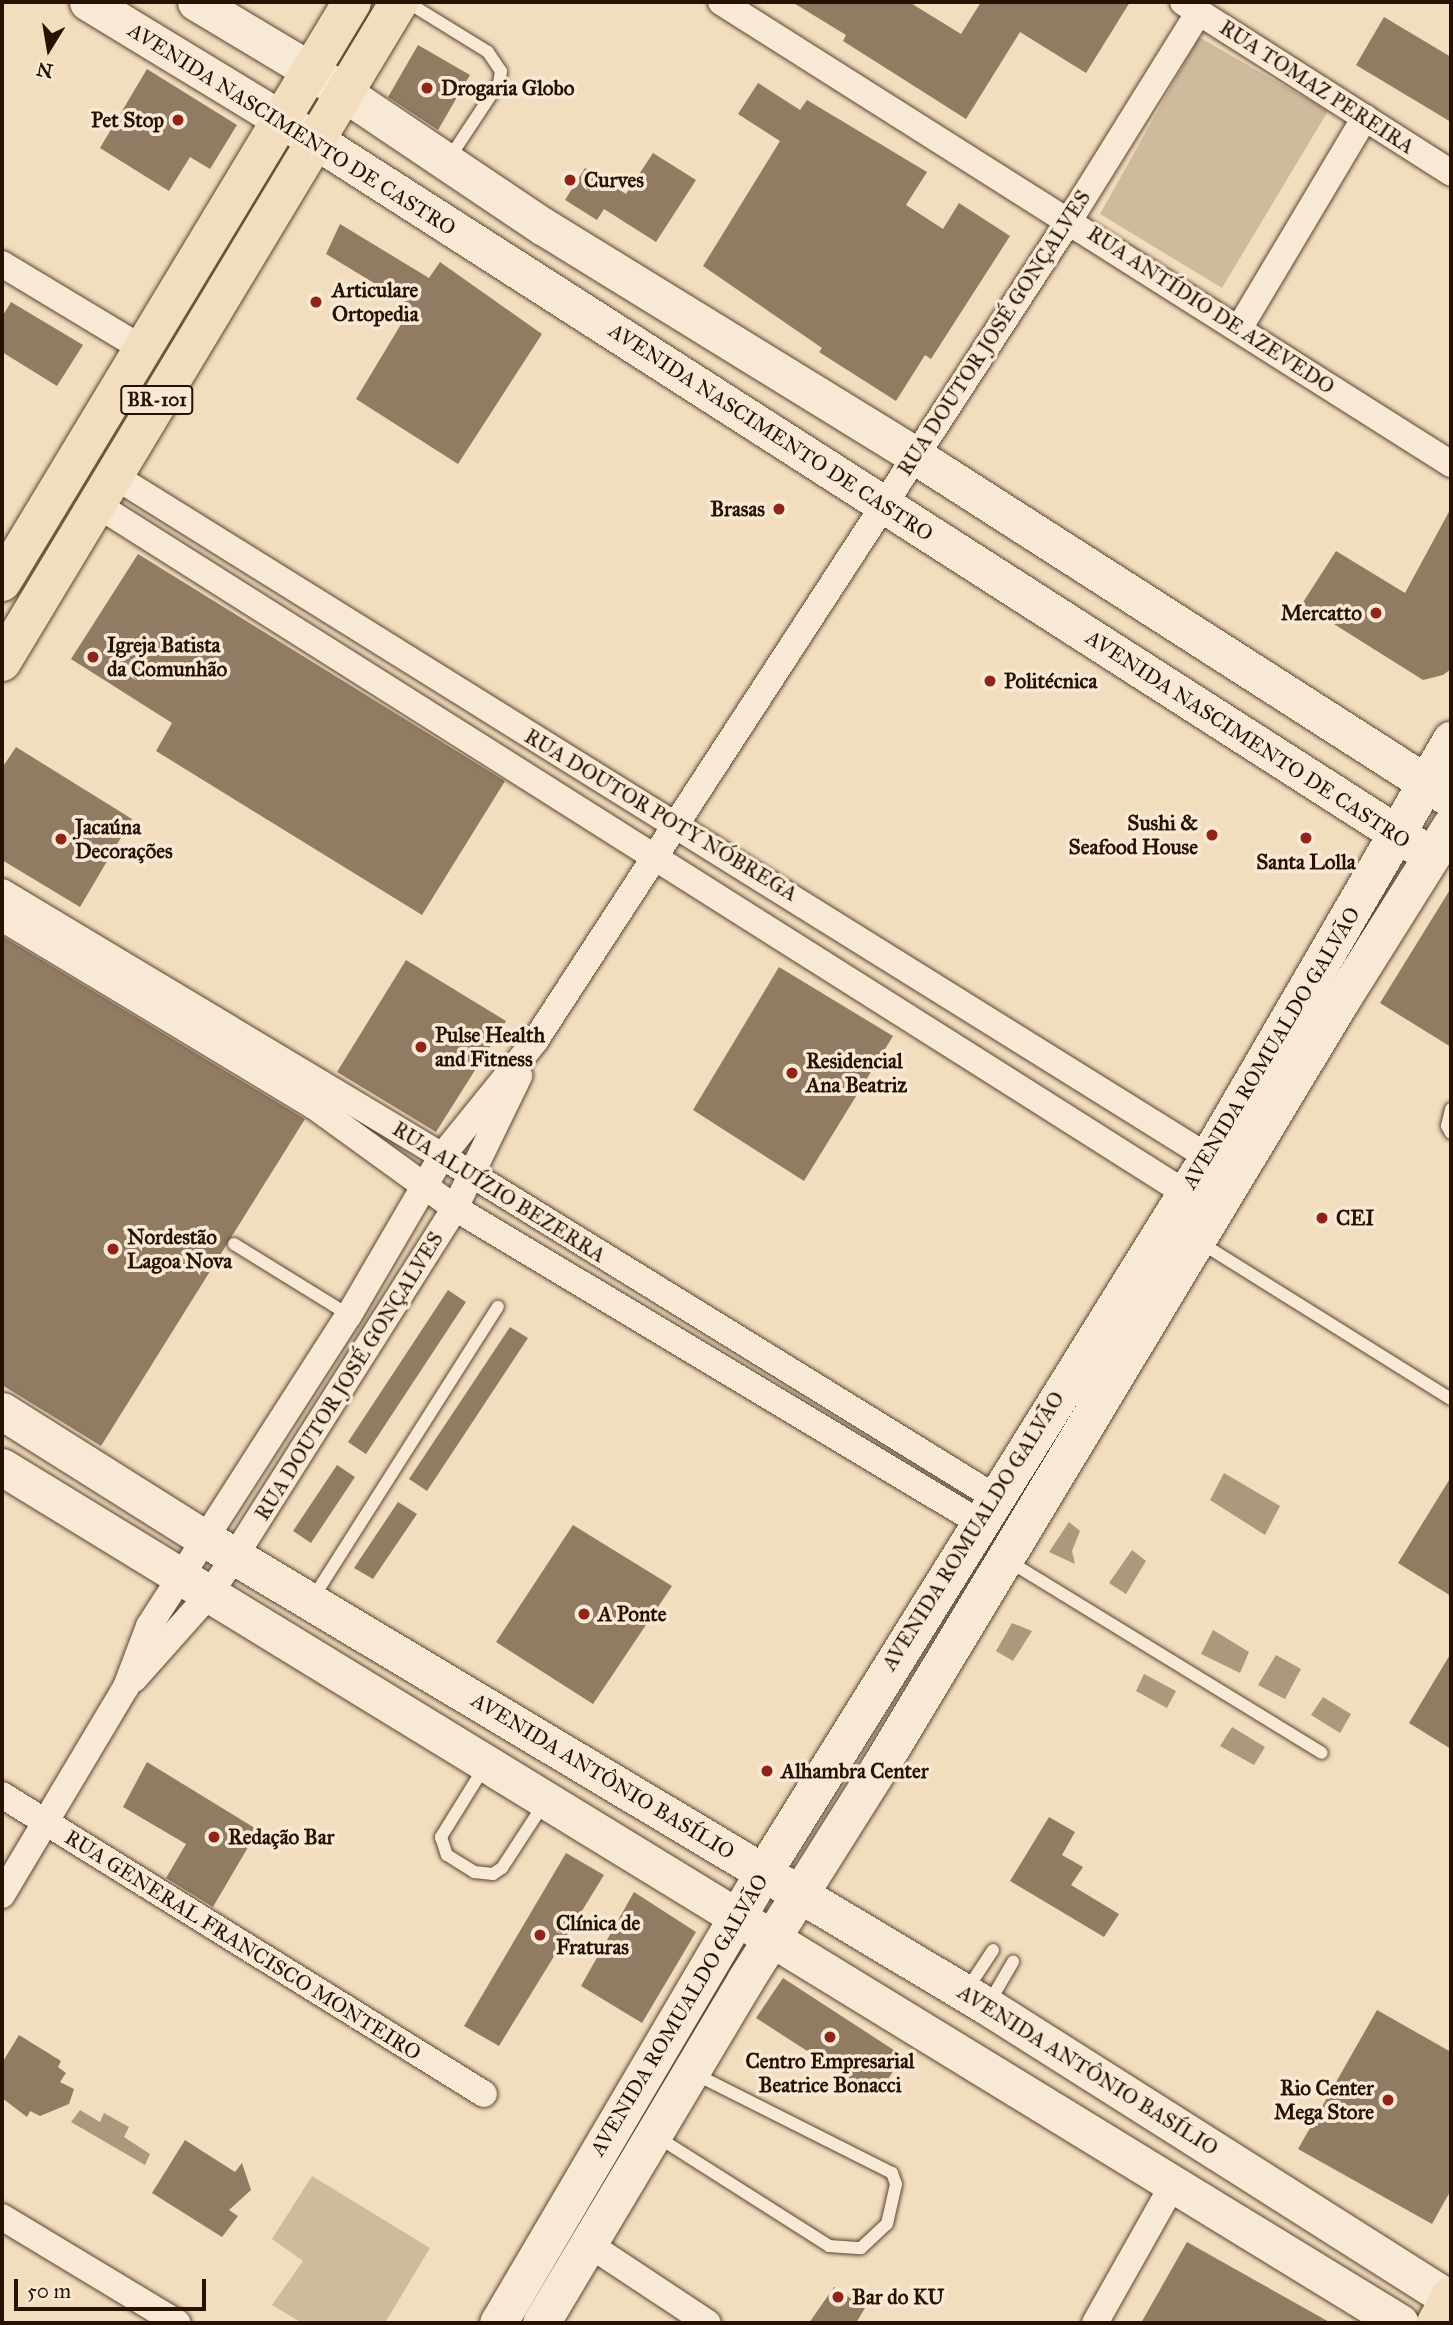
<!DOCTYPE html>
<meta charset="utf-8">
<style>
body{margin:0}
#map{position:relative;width:1453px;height:2325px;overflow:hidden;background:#f2ddbe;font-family:"IM FELL Great Primer",serif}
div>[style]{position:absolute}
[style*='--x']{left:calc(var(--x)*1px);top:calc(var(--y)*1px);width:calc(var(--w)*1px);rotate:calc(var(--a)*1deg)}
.green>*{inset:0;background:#cfba9e}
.water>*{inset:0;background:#ad987e}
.building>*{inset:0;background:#917c63}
.roads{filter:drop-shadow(0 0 2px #5a4530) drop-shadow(0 0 2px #5a4530)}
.service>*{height:12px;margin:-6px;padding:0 6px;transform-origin:6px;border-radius:6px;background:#f7e9d5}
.minor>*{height:26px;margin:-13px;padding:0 13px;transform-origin:13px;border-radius:13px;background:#f7e9d5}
.secondary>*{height:37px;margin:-18.5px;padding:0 18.5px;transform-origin:18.5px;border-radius:18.5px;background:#f7e9d5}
.primary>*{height:38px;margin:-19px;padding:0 19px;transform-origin:19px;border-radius:19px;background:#f2ddbe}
.trunk>*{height:38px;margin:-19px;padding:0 19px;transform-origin:19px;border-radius:19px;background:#f2ddbe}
.dots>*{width:19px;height:19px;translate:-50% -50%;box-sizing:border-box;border:4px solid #f7e9d5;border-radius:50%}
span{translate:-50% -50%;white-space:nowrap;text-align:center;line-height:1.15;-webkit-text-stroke:7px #f7e9d5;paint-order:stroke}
.shield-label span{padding:2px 5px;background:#f7e9d5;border:2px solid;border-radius:5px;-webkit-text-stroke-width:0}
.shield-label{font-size:19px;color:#271201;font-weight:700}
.street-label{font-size:21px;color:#271201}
.poi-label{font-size:21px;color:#271201;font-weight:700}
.left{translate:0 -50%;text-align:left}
.right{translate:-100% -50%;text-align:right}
.frame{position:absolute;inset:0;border:4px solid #271201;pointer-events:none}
.north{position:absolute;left:14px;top:14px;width:70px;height:70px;-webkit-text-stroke:5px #f7e9d5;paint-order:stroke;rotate:191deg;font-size:19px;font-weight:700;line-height:28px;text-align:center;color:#271201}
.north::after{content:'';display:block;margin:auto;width:24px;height:32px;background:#271201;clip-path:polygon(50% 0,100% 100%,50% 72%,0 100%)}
.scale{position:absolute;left:14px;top:2279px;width:192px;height:32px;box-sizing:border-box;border:4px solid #271201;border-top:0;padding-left:9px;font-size:21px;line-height:24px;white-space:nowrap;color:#271201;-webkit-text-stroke:5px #f7e9d5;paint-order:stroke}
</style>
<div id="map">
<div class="green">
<i style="clip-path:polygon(1199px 37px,1328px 111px,1222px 288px,1100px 214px)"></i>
<i style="clip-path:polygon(312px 2176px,430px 2248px,385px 2323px,302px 2323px,272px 2305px,303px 2261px,272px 2239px)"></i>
</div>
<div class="water">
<i style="clip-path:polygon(1224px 1473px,1280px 1506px,1265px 1535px,1210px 1500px)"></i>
<i style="clip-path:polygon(1069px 1522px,1080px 1531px,1072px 1551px,1075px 1564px,1049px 1552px)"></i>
<i style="clip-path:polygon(1132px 1550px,1146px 1561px,1126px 1594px,1109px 1583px)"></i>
<i style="clip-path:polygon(1012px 1623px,1032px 1631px,1013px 1661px,996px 1651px)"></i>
<i style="clip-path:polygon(1213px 1630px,1249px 1652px,1240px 1673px,1201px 1654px)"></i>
<i style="clip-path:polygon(1276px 1655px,1301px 1669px,1285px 1699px,1258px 1685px)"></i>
<i style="clip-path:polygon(1144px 1674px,1176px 1691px,1167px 1708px,1136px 1691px)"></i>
<i style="clip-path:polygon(1323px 1697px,1351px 1714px,1340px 1733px,1311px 1715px)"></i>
<i style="clip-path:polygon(1232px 1727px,1265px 1747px,1254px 1765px,1220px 1746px)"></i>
<i style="clip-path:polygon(80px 2110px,100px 2122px,104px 2113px,129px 2127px,124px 2137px,150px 2154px,145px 2165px,71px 2122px)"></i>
</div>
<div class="building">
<i style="clip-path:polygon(792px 2px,909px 2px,961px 34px,981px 2px,1130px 2px,1086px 73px,1020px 32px,966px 119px,843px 41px,846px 35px)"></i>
<i style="clip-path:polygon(1384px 17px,1451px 57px,1451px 122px,1356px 65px)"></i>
<i style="clip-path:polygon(418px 45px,470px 75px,438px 130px,388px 97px)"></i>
<i style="clip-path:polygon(147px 69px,237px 125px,210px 169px,190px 157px,169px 191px,100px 148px)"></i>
<i style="clip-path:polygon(758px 83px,800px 110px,807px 100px,927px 172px,906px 205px,943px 229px,959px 203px,1010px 236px,931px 359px,925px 355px,896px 401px,819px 352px,822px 348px,703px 266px,780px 141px,738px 114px)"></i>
<i style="clip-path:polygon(653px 153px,696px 180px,656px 242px,604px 209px,597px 220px,565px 200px,585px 168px,626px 194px)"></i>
<i style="clip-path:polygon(340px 224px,429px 278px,440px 262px,542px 334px,458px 464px,356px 399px,412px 306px,326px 254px)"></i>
<i style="clip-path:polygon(11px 302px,83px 345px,57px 386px,2px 352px,2px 317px)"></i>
<i style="clip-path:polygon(1451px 508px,1451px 669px,1443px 675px,1423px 680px,1302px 604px,1336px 551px,1405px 593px)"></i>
<i style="clip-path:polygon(138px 554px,505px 781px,422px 915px,156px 751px,172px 723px,71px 659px)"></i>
<i style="clip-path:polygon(16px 747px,132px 819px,80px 907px,2px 860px,2px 768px)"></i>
<i style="clip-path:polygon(1451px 888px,1451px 1047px,1380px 1003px)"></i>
<i style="clip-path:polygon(2px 936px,305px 1119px,101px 1446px,2px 1385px)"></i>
<i style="clip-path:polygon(406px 960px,506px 1021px,436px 1132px,337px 1072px)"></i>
<i style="clip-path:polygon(779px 967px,893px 1036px,804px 1181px,693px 1110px)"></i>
<i style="clip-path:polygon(448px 1290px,466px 1302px,366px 1454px,348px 1442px)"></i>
<i style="clip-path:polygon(510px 1327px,528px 1338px,427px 1491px,409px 1479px)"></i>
<i style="clip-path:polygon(337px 1465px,355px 1477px,311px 1543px,293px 1531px)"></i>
<i style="clip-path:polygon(1451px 1477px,1451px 1596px,1398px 1563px)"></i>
<i style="clip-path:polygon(398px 1502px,417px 1514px,373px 1579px,354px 1568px)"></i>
<i style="clip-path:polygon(573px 1525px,672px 1586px,593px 1704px,496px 1642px)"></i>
<i style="clip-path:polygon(1451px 1653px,1451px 1749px,1409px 1723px)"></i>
<i style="clip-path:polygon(147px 1762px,258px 1830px,213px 1907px,166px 1878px,186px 1844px,123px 1807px)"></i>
<i style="clip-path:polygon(1049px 1817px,1075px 1832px,1062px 1855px,1083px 1867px,1071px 1885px,1119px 1914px,1104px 1937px,1010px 1881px)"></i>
<i style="clip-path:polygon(566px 1853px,604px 1875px,499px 2046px,464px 2026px)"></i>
<i style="clip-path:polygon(634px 1892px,696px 1932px,642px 2023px,581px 1986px)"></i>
<i style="clip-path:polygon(783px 1978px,903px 2056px,877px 2096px,756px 2018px)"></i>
<i style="clip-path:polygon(1377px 2010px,1451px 2052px,1451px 2190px,1432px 2224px,1298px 2149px)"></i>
<i style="clip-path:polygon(19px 2035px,61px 2061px,58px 2067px,66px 2073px,60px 2082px,74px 2089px,69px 2104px,40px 2116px,30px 2111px,27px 2117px,2px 2098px,2px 2063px)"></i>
<i style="clip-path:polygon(185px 2140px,235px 2172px,242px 2163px,251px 2190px,229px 2210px,238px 2216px,222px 2237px,152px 2193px)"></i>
<i style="clip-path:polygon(1187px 2242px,1331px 2323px,1141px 2323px)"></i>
<i style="clip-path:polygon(834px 2287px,865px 2308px,856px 2323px,809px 2323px)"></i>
</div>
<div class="roads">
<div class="service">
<i style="--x:407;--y:2;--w:95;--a:31.7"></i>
<i style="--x:488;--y:52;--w:23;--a:56"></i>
<i style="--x:501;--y:71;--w:12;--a:99"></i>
<i style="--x:499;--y:83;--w:92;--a:123.5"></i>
<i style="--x:1451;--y:1109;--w:17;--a:103"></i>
<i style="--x:1447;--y:1126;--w:8;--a:60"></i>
<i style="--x:1198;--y:1241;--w:298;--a:32"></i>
<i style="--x:234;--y:1244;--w:135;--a:31.7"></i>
<i style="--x:1007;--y:1560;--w:369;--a:31.5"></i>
<i style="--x:313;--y:1598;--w:345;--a:-57.6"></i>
<i style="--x:485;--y:1766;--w:84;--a:121.8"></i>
<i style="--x:441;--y:1837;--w:19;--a:72"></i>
<i style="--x:447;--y:1855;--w:32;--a:32"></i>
<i style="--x:474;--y:1872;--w:19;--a:6"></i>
<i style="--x:493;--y:1874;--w:11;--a:-34"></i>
<i style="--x:502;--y:1868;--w:79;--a:-56.9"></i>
<i style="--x:966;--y:1991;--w:49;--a:-56.6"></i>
<i style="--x:989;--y:2003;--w:48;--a:-59.7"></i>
<i style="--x:656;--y:2136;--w:205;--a:32.4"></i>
<i style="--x:829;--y:2246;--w:32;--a:4"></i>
<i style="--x:861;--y:2248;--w:35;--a:-43"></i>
<i style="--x:887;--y:2224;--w:41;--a:-77.3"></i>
<i style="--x:896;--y:2184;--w:12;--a:-110"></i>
<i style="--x:892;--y:2173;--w:220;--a:-153.3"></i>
</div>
<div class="minor">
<i style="--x:721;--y:2;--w:864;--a:32.33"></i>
<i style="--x:1183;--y:2;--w:318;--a:32.5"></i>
<i style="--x:2;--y:264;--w:165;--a:31.1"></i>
<i style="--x:1240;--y:327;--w:244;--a:-59.2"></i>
<i style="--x:113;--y:475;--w:1290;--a:31.92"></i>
<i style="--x:96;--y:504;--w:1287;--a:32.31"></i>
<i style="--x:2;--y:892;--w:513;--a:30.96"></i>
<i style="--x:442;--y:1156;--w:647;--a:31.68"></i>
<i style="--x:2;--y:918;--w:364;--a:31.1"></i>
<i style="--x:314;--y:1106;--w:174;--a:35.9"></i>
<i style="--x:455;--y:1208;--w:609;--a:30.95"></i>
<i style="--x:134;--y:1679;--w:111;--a:-48.3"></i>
<i style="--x:208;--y:1596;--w:48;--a:-56"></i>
<i style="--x:235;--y:1556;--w:412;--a:-57.7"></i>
<i style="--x:455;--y:1208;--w:147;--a:-64.1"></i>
<i style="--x:2;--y:1795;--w:567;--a:31.81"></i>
<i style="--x:2;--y:1895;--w:242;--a:-59.2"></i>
<i style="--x:126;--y:1687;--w:65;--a:-69.3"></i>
<i style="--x:149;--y:1626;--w:370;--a:-57.3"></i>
<i style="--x:349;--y:1315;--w:184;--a:-59.7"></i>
<i style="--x:442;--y:1156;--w:148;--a:-51"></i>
<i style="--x:535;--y:1041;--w:981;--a:-56.94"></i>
<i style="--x:1070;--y:219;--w:244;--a:-58.1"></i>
<i style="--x:2;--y:2217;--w:205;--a:31.1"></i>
<i style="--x:590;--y:2245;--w:141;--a:33.5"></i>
<i style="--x:1095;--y:2323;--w:161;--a:-60.6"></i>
</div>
<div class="secondary">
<i style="--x:88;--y:2;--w:266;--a:31.3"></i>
<i style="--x:315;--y:140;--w:1310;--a:32.66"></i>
<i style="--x:196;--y:2;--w:136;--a:30.9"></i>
<i style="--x:313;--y:72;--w:278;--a:33.9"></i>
<i style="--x:544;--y:227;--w:435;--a:31.6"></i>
<i style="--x:914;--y:455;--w:638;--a:32.64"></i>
<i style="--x:2;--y:1411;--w:239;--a:32.2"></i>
<i style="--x:204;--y:1538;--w:912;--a:30.87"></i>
<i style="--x:987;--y:2006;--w:549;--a:32.36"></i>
<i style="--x:2;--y:1467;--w:1639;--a:31.48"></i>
<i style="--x:498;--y:2323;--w:524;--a:-59.52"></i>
<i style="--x:764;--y:1871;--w:841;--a:-58.12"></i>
<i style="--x:1208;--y:1157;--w:483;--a:-59.8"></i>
<i style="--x:541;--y:2323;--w:400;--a:-59.2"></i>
<i style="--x:746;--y:1979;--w:252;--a:-57.8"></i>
<i style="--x:880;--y:1766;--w:892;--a:-58.95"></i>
<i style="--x:1340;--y:1002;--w:209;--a:-57.9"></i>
</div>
<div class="primary">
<i style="--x:1436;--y:2323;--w:31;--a:-61"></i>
</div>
<div class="trunk">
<i style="--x:2;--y:582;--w:677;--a:-58.89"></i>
<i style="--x:2;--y:662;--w:770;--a:-58.97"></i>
</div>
</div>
<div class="dots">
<i style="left:427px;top:88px;background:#8f2418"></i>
<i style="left:178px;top:120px;background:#8f2418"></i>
<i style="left:570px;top:180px;background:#8f2418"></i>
<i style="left:316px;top:302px;background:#8f2418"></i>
<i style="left:779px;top:509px;background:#8f2418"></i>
<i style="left:1376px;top:613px;background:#8f2418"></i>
<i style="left:93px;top:657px;background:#8f2418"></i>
<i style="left:990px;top:681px;background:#8f2418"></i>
<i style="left:1212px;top:835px;background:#8f2418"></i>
<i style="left:1306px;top:838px;background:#8f2418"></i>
<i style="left:61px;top:839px;background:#8f2418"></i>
<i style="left:421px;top:1047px;background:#8f2418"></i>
<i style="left:792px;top:1073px;background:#8f2418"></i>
<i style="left:1322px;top:1218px;background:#8f2418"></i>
<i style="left:113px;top:1249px;background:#8f2418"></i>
<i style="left:584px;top:1614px;background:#8f2418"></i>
<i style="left:767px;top:1771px;background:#8f2418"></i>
<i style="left:214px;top:1837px;background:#8f2418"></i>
<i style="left:540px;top:1935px;background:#8f2418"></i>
<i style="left:830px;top:2037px;background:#8f2418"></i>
<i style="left:1388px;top:2100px;background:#8f2418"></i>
<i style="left:838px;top:2297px;background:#8f2418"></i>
</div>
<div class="shield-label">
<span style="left:157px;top:400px">BR-101</span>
</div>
<div class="street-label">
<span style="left:1317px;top:87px;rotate:33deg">RUA TOMAZ PEREIRA</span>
<span style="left:292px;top:129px;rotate:32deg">AVENIDA NASCIMENTO DE CASTRO</span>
<span style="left:1211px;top:310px;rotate:33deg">RUA ANTÍDIO DE AZEVEDO</span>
<span style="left:994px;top:333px;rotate:-57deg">RUA DOUTOR JOSÉ GONÇALVES</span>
<span style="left:771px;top:432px;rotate:33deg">AVENIDA NASCIMENTO DE CASTRO</span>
<span style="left:1248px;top:739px;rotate:33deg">AVENIDA NASCIMENTO DE CASTRO</span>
<span style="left:661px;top:815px;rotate:31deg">RUA DOUTOR POTY NÓBREGA</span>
<span style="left:1271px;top:1048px;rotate:-59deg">AVENIDA ROMUALDO GALVÃO</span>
<span style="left:499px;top:1192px;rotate:32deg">RUA ALUÍZIO BEZERRA</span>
<span style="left:349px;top:1376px;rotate:-58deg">RUA DOUTOR JOSÉ GONÇALVES</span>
<span style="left:973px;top:1531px;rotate:-58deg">AVENIDA ROMUALDO GALVÃO</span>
<span style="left:603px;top:1776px;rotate:31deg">AVENIDA ANTÔNIO BASÍLIO</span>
<span style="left:243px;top:1945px;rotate:32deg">RUA GENERAL FRANCISCO MONTEIRO</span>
<span style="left:679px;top:2015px;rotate:-59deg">AVENIDA ROMUALDO GALVÃO</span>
<span style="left:1088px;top:2070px;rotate:32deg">AVENIDA ANTÔNIO BASÍLIO</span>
</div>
<div class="poi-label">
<span class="left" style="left:441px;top:88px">Drogaria Globo</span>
<span class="right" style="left:164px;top:120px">Pet Stop</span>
<span class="left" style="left:584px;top:180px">Curves</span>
<span class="left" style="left:332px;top:302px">Articulare<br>Ortopedia</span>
<span class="right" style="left:765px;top:509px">Brasas</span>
<span class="right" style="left:1362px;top:613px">Mercatto</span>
<span class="left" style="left:107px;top:657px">Igreja Batista<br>da Comunhão</span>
<span class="left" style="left:1004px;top:681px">Politécnica</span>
<span class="right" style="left:1198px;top:835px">Sushi &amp;<br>Seafood House</span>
<span class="left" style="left:75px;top:839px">Jacaúna<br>Decorações</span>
<span style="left:1306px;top:862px">Santa Lolla</span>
<span class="left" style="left:435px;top:1047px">Pulse Health<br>and Fitness</span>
<span class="left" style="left:806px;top:1073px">Residencial<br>Ana Beatriz</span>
<span class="left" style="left:1336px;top:1218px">CEI</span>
<span class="left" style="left:127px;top:1249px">Nordestão<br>Lagoa Nova</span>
<span class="left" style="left:598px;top:1614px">A Ponte</span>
<span class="left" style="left:781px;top:1771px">Alhambra Center</span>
<span class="left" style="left:228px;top:1837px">Redação Bar</span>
<span class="left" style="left:556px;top:1935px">Clínica de<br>Fraturas</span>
<span style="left:830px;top:2073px">Centro Empresarial<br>Beatrice Bonacci</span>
<span class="right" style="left:1374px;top:2100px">Rio Center<br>Mega Store</span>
<span class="left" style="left:852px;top:2297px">Bar do KU</span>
</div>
<div class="frame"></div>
<div class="north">N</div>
<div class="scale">50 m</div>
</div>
